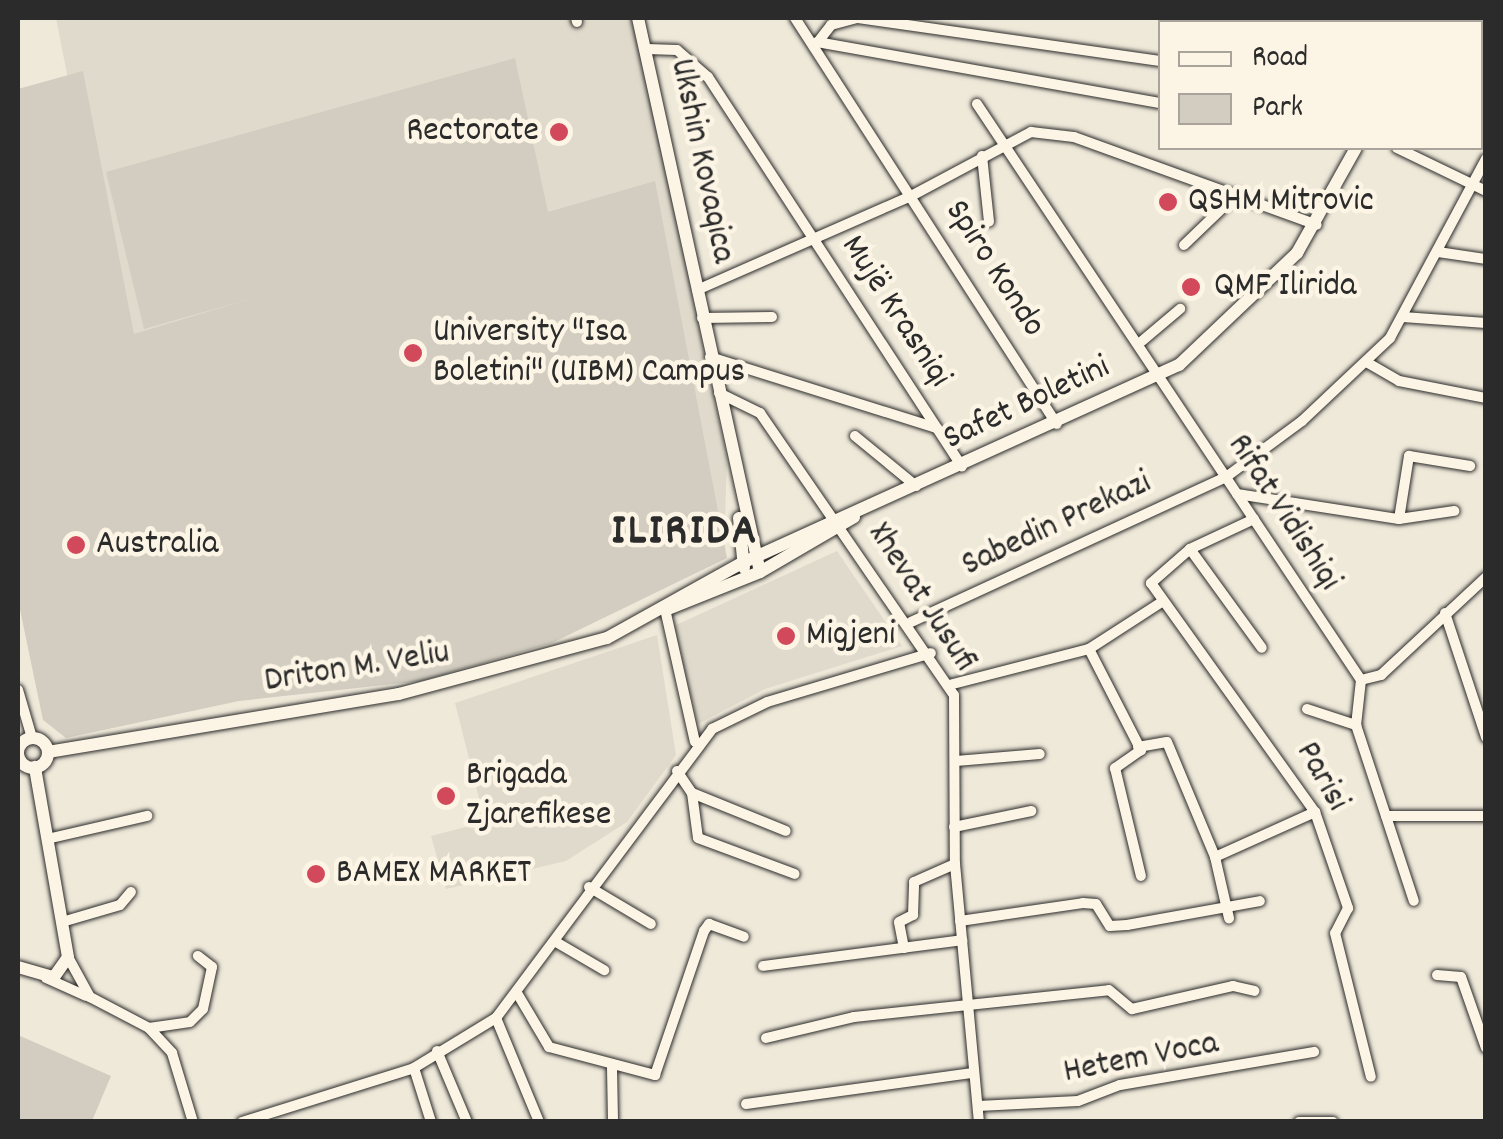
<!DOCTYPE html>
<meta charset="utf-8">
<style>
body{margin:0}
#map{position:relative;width:1503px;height:1139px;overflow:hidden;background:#efe9da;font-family:Dekko,sans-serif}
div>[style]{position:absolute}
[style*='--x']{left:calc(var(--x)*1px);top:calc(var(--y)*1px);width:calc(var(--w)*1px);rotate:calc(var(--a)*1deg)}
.built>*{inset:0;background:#e0dacc}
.green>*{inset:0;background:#d2cdc0}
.roads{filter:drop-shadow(0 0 2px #2b2b2b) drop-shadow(0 0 2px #2b2b2b)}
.minor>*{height:10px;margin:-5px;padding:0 5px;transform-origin:5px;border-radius:5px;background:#fcf5e5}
.tertiary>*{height:12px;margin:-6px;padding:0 6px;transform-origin:6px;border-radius:6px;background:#fcf5e5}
.tertiary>.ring{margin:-6px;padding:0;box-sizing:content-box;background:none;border:12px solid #fcf5e5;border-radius:50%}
.dots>*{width:28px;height:28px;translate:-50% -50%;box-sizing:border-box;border:5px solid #fcf5e5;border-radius:50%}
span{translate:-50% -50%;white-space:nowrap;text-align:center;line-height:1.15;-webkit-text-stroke:9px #fcf5e5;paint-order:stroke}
.poi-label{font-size:35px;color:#2b2b2b}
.right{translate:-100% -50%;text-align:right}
.left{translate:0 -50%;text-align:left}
.street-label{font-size:35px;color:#2b2b2b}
.district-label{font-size:45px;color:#2b2b2b;font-weight:700;letter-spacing:2.5px}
.frame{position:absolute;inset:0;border:20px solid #2b2b2b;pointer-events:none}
.legend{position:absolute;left:1158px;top:20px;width:325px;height:130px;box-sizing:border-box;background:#fcf5e5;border:2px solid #a8a49b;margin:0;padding:12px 18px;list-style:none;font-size:30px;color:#2b2b2b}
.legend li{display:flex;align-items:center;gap:20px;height:50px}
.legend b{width:50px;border:2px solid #a8a49b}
</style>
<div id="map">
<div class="built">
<i style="clip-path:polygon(56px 18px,633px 18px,727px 459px,724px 548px,167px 583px)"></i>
<i style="clip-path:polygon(837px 551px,902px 646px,765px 689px,698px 724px,674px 626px)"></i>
<i style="clip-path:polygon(657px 635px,676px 755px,627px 822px,566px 861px,446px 889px,431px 836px,485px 822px,455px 703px)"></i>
</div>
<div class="green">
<i style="clip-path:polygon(515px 58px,548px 212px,655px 181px,727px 558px,552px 643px,421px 681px,239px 701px,66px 738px,43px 720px,18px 600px,18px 89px,83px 71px,134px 334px,260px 296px,144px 329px,106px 172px)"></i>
<i style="clip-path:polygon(18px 1035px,111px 1076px,92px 1121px,18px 1121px)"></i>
</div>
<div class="roads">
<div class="minor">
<i style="--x:576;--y:18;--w:4;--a:76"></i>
<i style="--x:795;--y:18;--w:483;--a:57.2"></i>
<i style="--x:1366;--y:18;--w:11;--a:22"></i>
<i style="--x:1186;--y:22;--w:4;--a:-76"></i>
<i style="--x:817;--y:42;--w:348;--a:10.1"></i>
<i style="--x:814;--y:47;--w:28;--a:-52"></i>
<i style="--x:831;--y:25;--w:28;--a:-15"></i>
<i style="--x:858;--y:18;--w:305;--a:8.1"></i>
<i style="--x:647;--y:49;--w:30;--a:2"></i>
<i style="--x:677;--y:50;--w:41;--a:41.1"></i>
<i style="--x:708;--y:77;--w:465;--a:56.9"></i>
<i style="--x:977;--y:104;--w:692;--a:56.31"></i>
<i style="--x:1397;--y:148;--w:99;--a:25.8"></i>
<i style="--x:982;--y:156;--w:66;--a:83.9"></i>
<i style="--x:1184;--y:245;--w:74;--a:-43.9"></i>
<i style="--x:1438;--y:252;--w:49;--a:8.3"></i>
<i style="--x:697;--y:290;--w:236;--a:-23.7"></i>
<i style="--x:913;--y:195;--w:134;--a:-28.1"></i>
<i style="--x:1031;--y:132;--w:43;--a:6.6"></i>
<i style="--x:1074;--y:137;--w:258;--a:19.9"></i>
<i style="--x:1403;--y:317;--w:83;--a:4.1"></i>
<i style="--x:702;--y:318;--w:70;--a:-0.8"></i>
<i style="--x:1142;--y:341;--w:50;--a:-40.1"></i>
<i style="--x:710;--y:357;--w:238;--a:17.4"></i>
<i style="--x:1368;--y:363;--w:36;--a:30"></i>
<i style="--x:1399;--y:381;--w:89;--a:11.1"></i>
<i style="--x:719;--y:393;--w:46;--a:26"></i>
<i style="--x:760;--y:413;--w:342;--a:55.5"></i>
<i style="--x:954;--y:695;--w:169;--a:89.7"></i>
<i style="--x:955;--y:864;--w:259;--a:84.7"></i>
<i style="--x:855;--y:436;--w:79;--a:39.3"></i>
<i style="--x:1237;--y:494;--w:164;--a:8.8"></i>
<i style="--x:1399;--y:519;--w:56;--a:-8.3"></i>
<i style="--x:1254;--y:519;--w:71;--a:154.9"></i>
<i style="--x:1190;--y:549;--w:52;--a:138.9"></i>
<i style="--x:1151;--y:583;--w:282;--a:54.4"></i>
<i style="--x:1315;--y:812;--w:102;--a:71"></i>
<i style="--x:1348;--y:908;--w:28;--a:117"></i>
<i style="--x:1335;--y:933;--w:148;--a:76"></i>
<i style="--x:1399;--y:519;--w:64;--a:-81"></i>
<i style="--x:1409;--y:456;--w:62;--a:9.3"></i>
<i style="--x:1190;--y:549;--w:122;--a:54"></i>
<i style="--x:665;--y:609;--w:136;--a:77.3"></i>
<i style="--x:1445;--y:613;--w:131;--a:71.7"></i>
<i style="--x:911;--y:622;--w:347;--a:-24.7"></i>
<i style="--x:1226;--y:477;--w:94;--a:-36.4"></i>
<i style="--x:1302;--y:421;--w:121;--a:-43.3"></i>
<i style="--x:1390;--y:338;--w:203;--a:-61.8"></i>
<i style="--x:1089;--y:649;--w:114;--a:62.8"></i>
<i style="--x:1141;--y:750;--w:32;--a:145"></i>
<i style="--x:1115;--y:768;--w:111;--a:76.5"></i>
<i style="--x:1361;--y:680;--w:45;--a:96.3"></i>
<i style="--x:1356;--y:725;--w:185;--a:71.8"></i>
<i style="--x:1361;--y:680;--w:21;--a:-14"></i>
<i style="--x:1381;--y:675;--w:144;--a:-43"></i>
<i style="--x:949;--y:685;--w:145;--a:-14.4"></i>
<i style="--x:1089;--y:649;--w:85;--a:-32.9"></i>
<i style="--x:18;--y:690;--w:50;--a:73.7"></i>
<i style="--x:1307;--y:709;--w:52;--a:18.1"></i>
<i style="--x:1138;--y:747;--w:29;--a:-10"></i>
<i style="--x:1167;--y:742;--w:125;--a:67.3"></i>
<i style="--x:1215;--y:857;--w:63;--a:77.1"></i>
<i style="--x:18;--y:759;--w:2;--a:0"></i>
<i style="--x:956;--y:761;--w:84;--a:-4.8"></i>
<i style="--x:677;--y:771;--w:27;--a:56"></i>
<i style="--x:692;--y:793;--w:45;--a:82.4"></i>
<i style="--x:698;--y:838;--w:103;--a:20.4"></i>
<i style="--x:692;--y:793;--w:101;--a:22"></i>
<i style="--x:1386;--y:816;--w:100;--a:0"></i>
<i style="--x:954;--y:827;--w:79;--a:-11.7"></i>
<i style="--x:47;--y:839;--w:103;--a:-13"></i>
<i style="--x:1215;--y:857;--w:110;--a:-24.2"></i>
<i style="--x:589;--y:887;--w:72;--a:30.8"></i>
<i style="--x:960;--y:921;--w:124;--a:-8.3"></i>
<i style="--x:1083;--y:903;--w:13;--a:4"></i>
<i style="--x:1096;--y:904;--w:26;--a:58"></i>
<i style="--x:1110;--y:926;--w:17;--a:-3"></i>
<i style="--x:1127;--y:925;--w:135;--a:-10.2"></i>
<i style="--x:62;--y:922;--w:60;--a:-16.3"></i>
<i style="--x:120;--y:905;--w:17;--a:-50"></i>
<i style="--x:556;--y:942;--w:56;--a:30.3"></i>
<i style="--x:904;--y:948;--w:26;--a:-101"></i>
<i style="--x:899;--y:922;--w:16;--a:-27"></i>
<i style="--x:913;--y:915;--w:33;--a:-88"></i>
<i style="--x:914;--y:882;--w:45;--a:-23.7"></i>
<i style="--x:68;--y:957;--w:46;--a:61.2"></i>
<i style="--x:90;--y:997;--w:67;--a:27.7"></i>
<i style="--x:149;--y:1028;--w:34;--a:47"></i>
<i style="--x:172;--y:1053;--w:72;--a:73.1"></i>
<i style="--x:763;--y:966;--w:201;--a:-7.4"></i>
<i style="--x:1437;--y:975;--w:24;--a:5"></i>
<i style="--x:1461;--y:977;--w:75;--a:70.6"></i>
<i style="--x:46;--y:978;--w:44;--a:24.2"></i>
<i style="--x:517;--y:993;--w:63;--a:59.3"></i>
<i style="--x:549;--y:1047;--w:110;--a:14.8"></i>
<i style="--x:655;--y:1075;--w:152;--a:-71.2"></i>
<i style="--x:704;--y:931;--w:9;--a:-54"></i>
<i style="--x:709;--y:924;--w:37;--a:20"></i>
<i style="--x:496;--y:1018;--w:113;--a:67.5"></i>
<i style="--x:149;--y:1028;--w:41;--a:-8.3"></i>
<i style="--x:190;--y:1022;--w:18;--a:-45"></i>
<i style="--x:203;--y:1009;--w:43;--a:-77.9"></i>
<i style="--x:212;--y:967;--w:18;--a:-142"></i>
<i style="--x:766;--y:1038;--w:90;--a:-13.4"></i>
<i style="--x:854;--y:1017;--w:256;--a:-6"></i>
<i style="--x:1109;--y:990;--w:30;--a:40"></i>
<i style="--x:1132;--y:1009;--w:104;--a:-12.8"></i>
<i style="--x:1233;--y:986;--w:22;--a:13"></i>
<i style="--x:437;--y:1051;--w:77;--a:67.1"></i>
<i style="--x:414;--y:1068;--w:57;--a:72.5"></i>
<i style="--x:612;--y:1068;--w:54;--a:88.9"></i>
<i style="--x:746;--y:1104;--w:229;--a:-7.8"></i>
<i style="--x:978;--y:1106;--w:100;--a:-2.9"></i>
<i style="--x:1078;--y:1101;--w:45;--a:-20.9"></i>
<i style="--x:1120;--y:1085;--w:197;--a:-9.7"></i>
<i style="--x:242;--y:1122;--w:180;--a:-17.4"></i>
<i style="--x:414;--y:1068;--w:96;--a:-31.4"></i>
<i style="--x:496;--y:1018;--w:361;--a:-53.2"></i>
<i style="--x:712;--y:729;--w:61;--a:-26.1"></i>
<i style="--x:767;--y:702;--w:171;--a:-16.6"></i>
<i style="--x:1299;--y:1122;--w:34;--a:0"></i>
</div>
<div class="tertiary">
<i style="--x:638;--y:18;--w:567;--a:77.58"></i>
<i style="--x:1414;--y:22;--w:4;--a:-63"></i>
<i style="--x:739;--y:518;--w:50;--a:84.3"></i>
<i style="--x:668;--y:609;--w:99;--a:-21.9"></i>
<i style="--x:760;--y:572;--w:109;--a:-30.3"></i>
<i class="ring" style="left:18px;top:738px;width:18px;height:18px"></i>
<i style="--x:48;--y:752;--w:356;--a:-9.4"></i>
<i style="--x:399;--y:694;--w:215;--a:-15.1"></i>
<i style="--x:607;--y:638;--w:154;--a:-29.1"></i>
<i style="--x:742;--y:563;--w:480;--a:-24.4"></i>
<i style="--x:1179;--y:365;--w:163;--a:-43.5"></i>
<i style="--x:1297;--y:253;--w:120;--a:-60.7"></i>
<i style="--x:18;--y:967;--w:37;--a:16"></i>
<i style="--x:54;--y:977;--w:24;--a:-55"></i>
<i style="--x:68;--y:957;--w:193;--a:-99.9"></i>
</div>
</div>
<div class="dots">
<i style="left:559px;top:132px;background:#d1495b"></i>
<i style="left:1168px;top:202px;background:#d1495b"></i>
<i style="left:1191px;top:287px;background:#d1495b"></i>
<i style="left:413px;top:353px;background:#d1495b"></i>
<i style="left:76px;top:545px;background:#d1495b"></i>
<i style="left:786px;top:636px;background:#d1495b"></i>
<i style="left:446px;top:796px;background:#d1495b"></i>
<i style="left:316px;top:874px;background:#d1495b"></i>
</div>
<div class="poi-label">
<span class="right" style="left:539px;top:132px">Rectorate</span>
<span class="left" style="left:1188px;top:202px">QSHM Mitrovic</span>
<span class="left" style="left:1214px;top:287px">QMF Ilirida</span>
<span class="left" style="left:433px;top:353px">University "Isa<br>Boletini" (UIBM) Campus</span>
<span class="left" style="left:96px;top:545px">Australia</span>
<span class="left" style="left:806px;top:636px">Migjeni</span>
<span class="left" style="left:466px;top:796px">Brigada<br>Zjarefikese</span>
<span class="left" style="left:336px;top:874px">BAMEX MARKET</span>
</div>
<div class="street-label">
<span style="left:701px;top:161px;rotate:78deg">Ukshin Kovaqica</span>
<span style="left:994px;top:269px;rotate:57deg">Spiro Kondo</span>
<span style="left:895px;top:312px;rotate:57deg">Mujë Krasniqi</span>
<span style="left:1027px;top:404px;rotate:-25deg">Safet Boletini</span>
<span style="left:1283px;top:513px;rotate:57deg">Rifat Vidishiqi</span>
<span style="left:1057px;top:525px;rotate:-25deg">Sabedin Prekazi</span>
<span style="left:921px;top:598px;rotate:57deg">Xhevat Jusufi</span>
<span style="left:357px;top:668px;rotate:-9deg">Driton M. Veliu</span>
<span style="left:1321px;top:777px;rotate:61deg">Parisi</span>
<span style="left:1141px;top:1059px;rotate:-11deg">Hetem Voca</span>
</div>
<div class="district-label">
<span style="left:685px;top:534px">ILIRIDA</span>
</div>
<div class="frame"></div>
<ul class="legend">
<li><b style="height:12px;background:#fcf5e5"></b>Road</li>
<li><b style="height:28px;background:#d2cdc0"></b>Park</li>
</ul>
</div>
